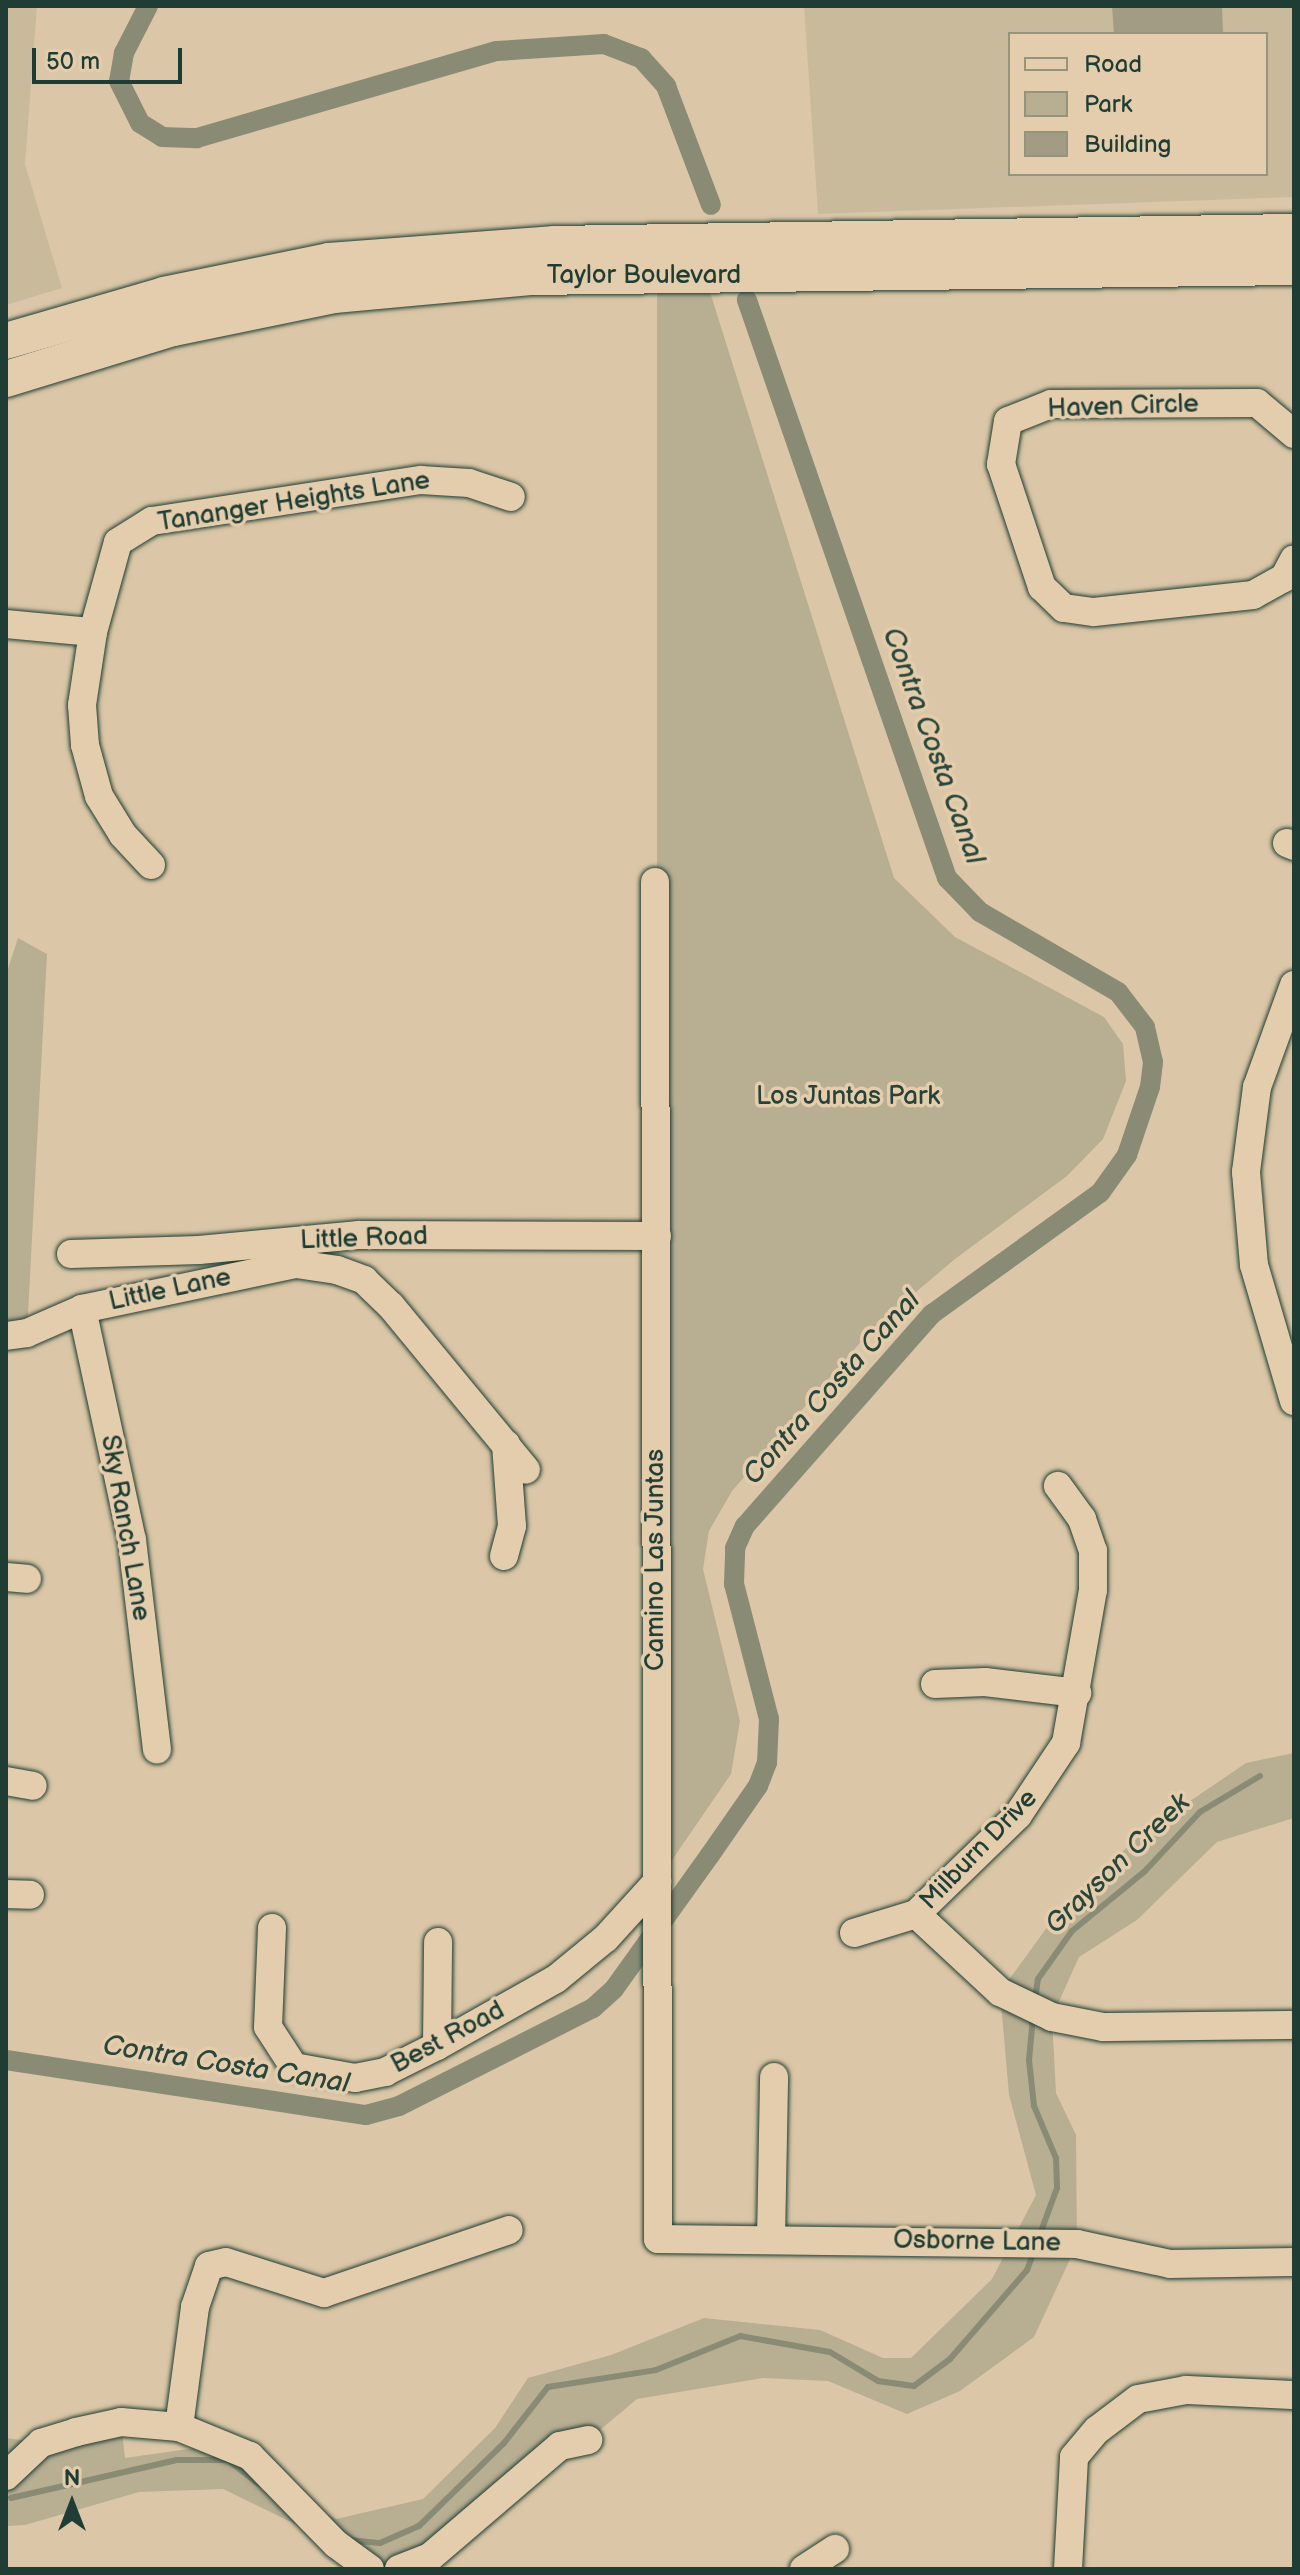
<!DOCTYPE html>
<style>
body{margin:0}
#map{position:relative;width:1300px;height:2575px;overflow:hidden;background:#dbc7a7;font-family:"Balsamiq Sans",sans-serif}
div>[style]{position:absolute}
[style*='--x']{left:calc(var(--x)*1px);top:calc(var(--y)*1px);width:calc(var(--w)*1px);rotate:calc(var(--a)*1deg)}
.built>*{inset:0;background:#caba9c}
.green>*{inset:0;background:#b8ae92}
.stream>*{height:6px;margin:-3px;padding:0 3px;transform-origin:3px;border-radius:3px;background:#898b75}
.canal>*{height:20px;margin:-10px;padding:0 10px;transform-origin:10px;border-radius:10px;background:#898b75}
.building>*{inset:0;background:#a19c83}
.roads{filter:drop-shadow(0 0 2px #1f3d34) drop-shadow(0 0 2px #1f3d34)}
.minor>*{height:28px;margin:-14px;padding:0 14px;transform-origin:14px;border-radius:14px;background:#e3cdac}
.major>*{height:36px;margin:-18px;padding:0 18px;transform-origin:18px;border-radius:18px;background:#e3cdac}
span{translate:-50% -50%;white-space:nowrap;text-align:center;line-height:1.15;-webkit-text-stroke:7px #e3cdac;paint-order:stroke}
.street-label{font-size:26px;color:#1f3d34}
.park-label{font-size:26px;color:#274339}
.water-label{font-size:28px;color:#2a453a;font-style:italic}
.frame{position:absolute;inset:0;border:8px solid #1f3d34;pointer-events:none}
.legend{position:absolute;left:1008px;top:32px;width:260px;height:144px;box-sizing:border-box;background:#e3cdac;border:2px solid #95937c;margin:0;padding:10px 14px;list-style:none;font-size:24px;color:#1f3d34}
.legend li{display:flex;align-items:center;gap:16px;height:40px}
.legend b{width:40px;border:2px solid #95937c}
.north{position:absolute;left:32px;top:2463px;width:80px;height:80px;-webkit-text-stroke:6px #e3cdac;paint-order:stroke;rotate:0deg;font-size:22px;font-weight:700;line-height:32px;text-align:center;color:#1f3d34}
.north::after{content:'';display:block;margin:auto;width:28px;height:36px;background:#1f3d34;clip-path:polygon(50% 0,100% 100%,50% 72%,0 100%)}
.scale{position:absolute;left:32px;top:48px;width:150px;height:36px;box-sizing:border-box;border:4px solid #1f3d34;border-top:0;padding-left:10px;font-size:24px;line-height:28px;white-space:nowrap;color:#1f3d34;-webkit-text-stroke:6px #e3cdac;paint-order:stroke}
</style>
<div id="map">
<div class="built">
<i style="clip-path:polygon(6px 6px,37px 6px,25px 164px,62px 288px,6px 305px)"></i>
<i style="clip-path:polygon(evenodd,804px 6px,1294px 6px,1294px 197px,818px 214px,804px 6px,1010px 34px,1266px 34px,1266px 174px,1010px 174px,1010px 34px)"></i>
</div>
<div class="green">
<i style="clip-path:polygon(705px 276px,894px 878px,955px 937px,1104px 1017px,1123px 1044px,1126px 1081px,1103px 1139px,1067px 1176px,955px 1259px,871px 1330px,732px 1491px,709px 1531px,703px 1569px,740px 1721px,731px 1774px,657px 1882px,657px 277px)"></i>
<i style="clip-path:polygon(18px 938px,47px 954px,27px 1333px,6px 1336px,6px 975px)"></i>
<i style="clip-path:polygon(1294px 1753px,1294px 1818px,1217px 1842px,1137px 1920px,1079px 1957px,1052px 2017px,1056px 2093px,1076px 2135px,1077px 2244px,1034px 2337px,960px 2391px,907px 2414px,828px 2381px,763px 2378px,637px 2399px,588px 2440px,399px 2569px,370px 2569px,336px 2544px,223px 2489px,139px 2492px,25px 2525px,6px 2526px,6px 2438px,41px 2443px,121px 2422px,125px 2458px,224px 2444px,282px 2492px,336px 2519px,423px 2499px,495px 2428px,528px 2378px,611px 2355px,704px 2318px,820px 2330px,883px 2358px,911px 2358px,992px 2279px,1036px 2195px,1009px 2095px,1000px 1992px,1064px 1904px,1143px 1833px,1246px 1763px)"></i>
</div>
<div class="stream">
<i style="--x:1035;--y:2002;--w:23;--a:-83"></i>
<i style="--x:1038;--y:1979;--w:59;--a:-54.7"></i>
<i style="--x:1072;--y:1931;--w:94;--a:-39.4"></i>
<i style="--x:1145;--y:1871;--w:81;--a:-47"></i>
<i style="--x:1200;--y:1812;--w:70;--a:-31"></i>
<i style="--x:1033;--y:2017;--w:43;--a:95.3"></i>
<i style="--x:1029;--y:2060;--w:46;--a:83.8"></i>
<i style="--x:1034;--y:2106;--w:56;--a:67.1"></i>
<i style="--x:1056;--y:2158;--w:30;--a:88"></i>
<i style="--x:1057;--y:2188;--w:52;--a:110.2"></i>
<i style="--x:11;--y:2498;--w:170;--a:-12.9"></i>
<i style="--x:177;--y:2460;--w:51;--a:0"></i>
<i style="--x:228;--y:2460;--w:39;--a:38"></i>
<i style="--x:350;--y:2540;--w:30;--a:6"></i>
<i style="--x:380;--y:2543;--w:43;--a:-23.6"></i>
<i style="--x:419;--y:2526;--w:119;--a:-44.3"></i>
<i style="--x:504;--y:2443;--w:71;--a:-51.8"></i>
<i style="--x:548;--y:2387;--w:109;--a:-8.9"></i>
<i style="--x:656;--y:2370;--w:91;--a:-22"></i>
<i style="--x:740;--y:2336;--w:91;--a:10.1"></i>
<i style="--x:830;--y:2352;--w:56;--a:31.1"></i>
<i style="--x:878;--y:2381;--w:36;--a:8"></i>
<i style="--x:914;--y:2386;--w:45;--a:-36.9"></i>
<i style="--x:950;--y:2359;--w:118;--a:-49.1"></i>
<i style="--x:1027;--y:2270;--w:19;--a:-69"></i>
</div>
<div class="canal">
<i style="--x:148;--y:6;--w:53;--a:117.1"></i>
<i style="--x:124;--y:53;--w:28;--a:100"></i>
<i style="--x:119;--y:81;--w:47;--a:63.4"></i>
<i style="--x:140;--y:123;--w:26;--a:32"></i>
<i style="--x:162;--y:137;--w:35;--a:2"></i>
<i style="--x:197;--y:138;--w:312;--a:-16.2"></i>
<i style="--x:497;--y:51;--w:107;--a:-3.7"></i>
<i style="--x:604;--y:44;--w:40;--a:21"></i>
<i style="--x:641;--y:58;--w:38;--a:48"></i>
<i style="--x:666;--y:86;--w:127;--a:69.3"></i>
<i style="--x:6;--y:2060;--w:364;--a:8.7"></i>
<i style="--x:366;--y:2115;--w:34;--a:-15"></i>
<i style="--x:399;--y:2106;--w:217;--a:-26.8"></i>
<i style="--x:593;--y:2008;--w:28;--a:-42"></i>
<i style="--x:614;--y:1989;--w:165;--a:-54.4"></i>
<i style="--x:710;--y:1855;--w:84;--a:-55.2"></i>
<i style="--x:758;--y:1786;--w:25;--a:-69"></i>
<i style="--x:767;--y:1763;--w:44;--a:-87.4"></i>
<i style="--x:769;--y:1719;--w:139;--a:-104.5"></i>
<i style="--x:734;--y:1584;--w:36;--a:-88"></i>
<i style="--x:735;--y:1548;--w:24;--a:-66"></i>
<i style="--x:745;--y:1526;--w:283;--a:-48.6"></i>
<i style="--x:932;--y:1314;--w:207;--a:-35.8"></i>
<i style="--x:1100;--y:1193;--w:47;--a:-54.6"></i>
<i style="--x:1127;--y:1155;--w:72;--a:-71.3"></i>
<i style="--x:1150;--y:1087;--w:25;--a:-83"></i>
<i style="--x:1153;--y:1062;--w:36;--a:-103"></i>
<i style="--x:1145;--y:1027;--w:44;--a:-127.6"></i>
<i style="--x:1118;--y:992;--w:160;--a:-149.9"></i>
<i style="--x:980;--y:912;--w:47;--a:-134.1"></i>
<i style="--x:947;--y:878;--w:612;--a:-109.09"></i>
</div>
<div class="building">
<i style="clip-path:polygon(1112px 6px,1222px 6px,1223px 34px,1114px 34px)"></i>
</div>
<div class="roads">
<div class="minor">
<i style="--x:1294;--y:434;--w:48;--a:-140"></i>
<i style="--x:1257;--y:403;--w:206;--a:179.7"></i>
<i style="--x:1051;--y:404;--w:46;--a:158.4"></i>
<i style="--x:1008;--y:421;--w:44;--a:99.2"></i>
<i style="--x:1001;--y:464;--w:130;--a:71.6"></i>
<i style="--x:1042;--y:587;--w:30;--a:44"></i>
<i style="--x:1064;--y:608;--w:30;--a:8"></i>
<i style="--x:1094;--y:612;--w:160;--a:-6.1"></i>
<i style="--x:1253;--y:595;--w:35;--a:-29"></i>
<i style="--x:1284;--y:578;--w:21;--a:-62"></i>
<i style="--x:6;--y:624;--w:87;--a:5.3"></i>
<i style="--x:1287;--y:843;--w:8;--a:23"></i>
<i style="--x:151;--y:865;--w:41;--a:-133"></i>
<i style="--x:123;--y:835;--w:46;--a:-121.6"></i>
<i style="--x:99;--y:796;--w:53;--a:-105.4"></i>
<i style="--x:85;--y:745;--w:40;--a:-94.3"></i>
<i style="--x:82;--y:705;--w:74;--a:-81.4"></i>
<i style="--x:93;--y:632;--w:93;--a:-74.5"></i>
<i style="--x:118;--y:542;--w:40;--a:-32"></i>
<i style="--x:152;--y:521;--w:272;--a:-8.7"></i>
<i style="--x:421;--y:480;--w:48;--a:3.6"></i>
<i style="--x:469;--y:483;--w:44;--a:18.4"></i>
<i style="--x:655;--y:882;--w:1357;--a:89.87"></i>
<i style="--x:658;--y:2239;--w:419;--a:0.7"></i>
<i style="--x:1077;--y:2244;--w:95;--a:12.1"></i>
<i style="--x:1170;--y:2264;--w:124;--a:-0.9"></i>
<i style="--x:1294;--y:985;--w:109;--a:109.9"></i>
<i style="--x:1257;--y:1087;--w:86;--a:97.4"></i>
<i style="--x:1246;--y:1172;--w:93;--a:85.1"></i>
<i style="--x:1254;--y:1265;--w:142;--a:73.6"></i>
<i style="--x:71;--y:1254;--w:128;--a:-1.8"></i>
<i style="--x:199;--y:1250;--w:161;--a:-5.4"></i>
<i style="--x:359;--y:1235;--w:298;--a:0.2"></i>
<i style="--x:82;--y:1309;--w:236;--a:77.8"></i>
<i style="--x:132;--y:1540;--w:211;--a:83.2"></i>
<i style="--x:6;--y:1336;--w:21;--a:-8"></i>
<i style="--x:27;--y:1333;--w:60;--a:-23.6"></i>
<i style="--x:82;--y:1309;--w:219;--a:-11.9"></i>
<i style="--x:296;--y:1264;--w:41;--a:8.3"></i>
<i style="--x:337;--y:1270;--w:29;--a:20"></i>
<i style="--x:364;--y:1280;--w:37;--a:44"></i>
<i style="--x:391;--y:1306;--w:212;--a:50.5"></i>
<i style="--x:504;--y:1556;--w:31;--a:-75"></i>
<i style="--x:512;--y:1526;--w:82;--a:-94.2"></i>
<i style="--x:6;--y:1577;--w:21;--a:5"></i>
<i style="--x:935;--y:1684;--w:50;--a:-2.3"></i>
<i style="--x:985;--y:1682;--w:93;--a:6.8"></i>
<i style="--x:6;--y:1781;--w:27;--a:10"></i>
<i style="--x:6;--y:1894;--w:24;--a:2"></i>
<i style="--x:916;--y:1914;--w:115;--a:42.9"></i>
<i style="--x:1000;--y:1992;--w:58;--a:25.7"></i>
<i style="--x:1052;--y:2017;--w:52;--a:11.1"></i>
<i style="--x:1103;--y:2027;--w:191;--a:-0.6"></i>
<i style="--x:272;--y:1928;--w:99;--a:92.3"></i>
<i style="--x:268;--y:2027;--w:48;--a:57"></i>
<i style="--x:294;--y:2067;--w:62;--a:10.2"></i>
<i style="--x:355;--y:2078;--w:31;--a:-11"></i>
<i style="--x:385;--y:2072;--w:58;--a:-26.6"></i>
<i style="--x:437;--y:2046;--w:137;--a:-29.4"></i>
<i style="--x:556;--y:1979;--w:65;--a:-39.4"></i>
<i style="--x:606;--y:1938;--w:76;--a:-47.7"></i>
<i style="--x:854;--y:1933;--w:65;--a:-17"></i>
<i style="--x:916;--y:1914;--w:142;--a:-44.1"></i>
<i style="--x:1018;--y:1815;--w:87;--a:-56.3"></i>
<i style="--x:1066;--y:1743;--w:155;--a:-80"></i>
<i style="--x:1093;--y:1590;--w:39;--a:-90"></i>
<i style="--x:1093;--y:1551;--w:34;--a:-109"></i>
<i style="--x:1082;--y:1519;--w:41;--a:-126"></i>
<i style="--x:437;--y:2046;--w:104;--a:-89.4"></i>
<i style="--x:771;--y:2239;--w:162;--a:-88.9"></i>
<i style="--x:179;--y:2427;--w:121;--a:-82.4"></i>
<i style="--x:195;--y:2307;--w:43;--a:-71.1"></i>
<i style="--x:209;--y:2266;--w:17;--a:-13"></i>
<i style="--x:226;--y:2262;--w:103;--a:17.6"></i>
<i style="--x:324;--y:2293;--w:195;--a:-18.8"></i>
<i style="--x:6;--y:2476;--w:48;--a:-43.3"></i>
<i style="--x:41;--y:2443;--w:37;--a:-17"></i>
<i style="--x:76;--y:2432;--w:46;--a:-12.5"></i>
<i style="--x:121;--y:2422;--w:58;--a:4.9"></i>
<i style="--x:179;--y:2427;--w:77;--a:22.2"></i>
<i style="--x:250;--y:2456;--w:123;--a:45.7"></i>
<i style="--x:336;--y:2544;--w:42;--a:36.3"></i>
<i style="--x:399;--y:2569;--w:33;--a:-21"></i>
<i style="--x:430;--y:2557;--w:171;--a:-40.5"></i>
<i style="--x:560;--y:2446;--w:29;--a:-12"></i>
<i style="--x:804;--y:2569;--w:37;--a:-33"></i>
<i style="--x:1068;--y:2569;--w:112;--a:-86.9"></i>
<i style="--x:1074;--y:2457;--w:35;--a:-50"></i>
<i style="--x:1097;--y:2430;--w:51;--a:-37.1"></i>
<i style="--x:1138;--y:2399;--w:49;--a:-10.6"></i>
<i style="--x:1186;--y:2390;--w:108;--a:2.7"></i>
</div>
<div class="major">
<i style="--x:6;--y:341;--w:165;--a:-16.2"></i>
<i style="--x:164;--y:295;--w:168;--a:-11.6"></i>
<i style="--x:329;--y:261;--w:227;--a:-4.3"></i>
<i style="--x:555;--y:244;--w:739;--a:-0.93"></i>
<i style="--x:6;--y:379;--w:175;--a:-17"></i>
<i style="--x:173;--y:328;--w:164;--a:-11.6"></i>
<i style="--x:334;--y:295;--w:197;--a:-5.2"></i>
<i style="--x:530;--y:277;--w:764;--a:-0.75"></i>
</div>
</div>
<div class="street-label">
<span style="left:644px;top:276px">Taylor Boulevard</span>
<span style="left:1123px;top:407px;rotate:-2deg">Haven Circle</span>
<span style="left:294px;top:502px;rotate:-9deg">Tananger Heights Lane</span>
<span style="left:364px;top:1239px;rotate:-2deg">Little Road</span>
<span style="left:170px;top:1290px;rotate:-12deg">Little Lane</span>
<span style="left:125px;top:1528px;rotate:80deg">Sky Ranch Lane</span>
<span style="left:656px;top:1560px;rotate:-90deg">Camino Las Juntas</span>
<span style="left:979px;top:1850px;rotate:-46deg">Milburn Drive</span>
<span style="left:448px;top:2038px;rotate:-28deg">Best Road</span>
<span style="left:977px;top:2242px;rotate:1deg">Osborne Lane</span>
</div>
<div class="park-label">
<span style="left:848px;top:1097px">Los Juntas Park</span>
</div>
<div class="water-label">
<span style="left:933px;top:746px;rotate:70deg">Contra Costa Canal</span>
<span style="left:832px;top:1388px;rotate:-48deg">Contra Costa Canal</span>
<span style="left:1118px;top:1864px;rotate:-44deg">Grayson Creek</span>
<span style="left:226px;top:2065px;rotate:9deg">Contra Costa Canal</span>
</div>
<div class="frame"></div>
<ul class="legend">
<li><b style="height:10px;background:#e3cdac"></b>Road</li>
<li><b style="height:22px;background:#b8ae92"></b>Park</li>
<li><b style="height:22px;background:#a19c83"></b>Building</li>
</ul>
<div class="north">N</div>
<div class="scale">50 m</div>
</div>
